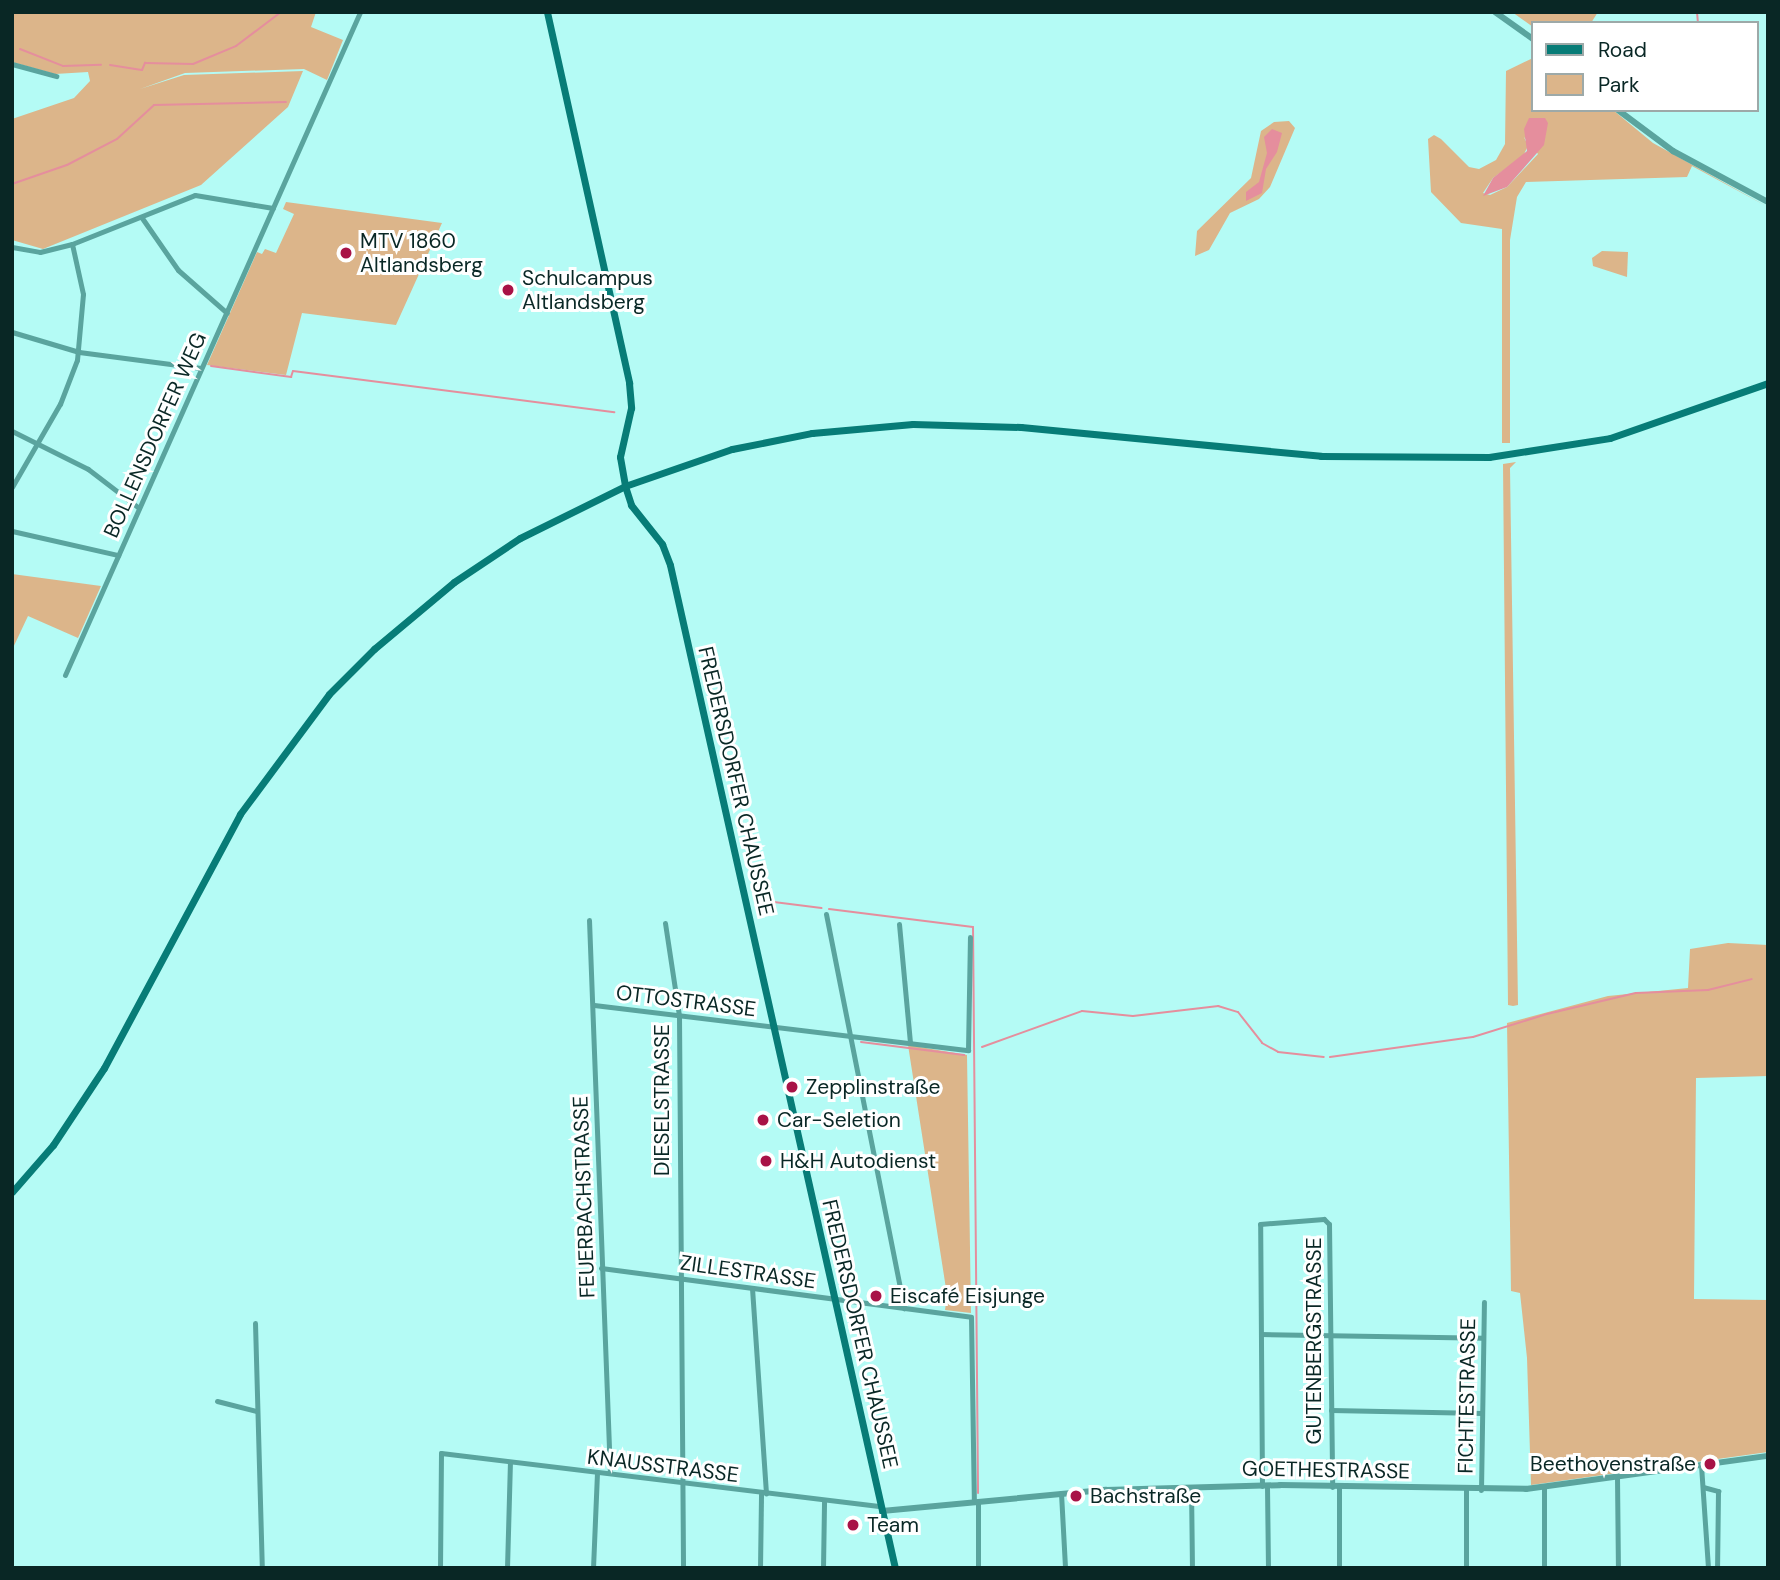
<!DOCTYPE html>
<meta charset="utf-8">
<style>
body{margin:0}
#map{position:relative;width:1780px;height:1580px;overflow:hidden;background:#b4fbf5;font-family:"DM Sans",sans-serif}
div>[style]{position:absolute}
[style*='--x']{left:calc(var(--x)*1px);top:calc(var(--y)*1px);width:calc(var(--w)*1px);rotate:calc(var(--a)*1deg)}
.green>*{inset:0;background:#dcb58a}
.water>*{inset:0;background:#e58e9d}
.stream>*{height:2px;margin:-1px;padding:0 1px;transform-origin:1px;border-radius:1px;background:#e58e9d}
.minor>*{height:5px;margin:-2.5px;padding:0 2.5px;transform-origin:2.5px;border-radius:2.5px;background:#5aa49e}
.tertiary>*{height:6px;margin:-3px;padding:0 3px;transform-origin:3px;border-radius:3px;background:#5aa49e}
.secondary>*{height:7px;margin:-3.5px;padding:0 3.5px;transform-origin:3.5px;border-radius:3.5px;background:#077c77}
.dots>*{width:19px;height:19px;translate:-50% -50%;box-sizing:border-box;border:4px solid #fff;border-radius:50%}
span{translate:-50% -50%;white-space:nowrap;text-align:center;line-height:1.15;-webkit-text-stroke:6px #fff;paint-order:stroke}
.poi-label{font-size:21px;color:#092725}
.left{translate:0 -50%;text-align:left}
.right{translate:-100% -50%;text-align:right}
.street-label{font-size:21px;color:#092725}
.frame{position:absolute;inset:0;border:14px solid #092725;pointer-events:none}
.legend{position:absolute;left:1531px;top:21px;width:228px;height:91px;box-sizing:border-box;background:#fff;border:2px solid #9da9a8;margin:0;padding:9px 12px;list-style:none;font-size:21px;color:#092725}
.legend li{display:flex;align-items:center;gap:14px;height:35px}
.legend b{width:35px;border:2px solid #9da9a8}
</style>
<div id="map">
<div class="green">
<i style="clip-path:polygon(12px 12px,316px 12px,311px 27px,343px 40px,327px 80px,304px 69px,185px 73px,140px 89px,184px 75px,303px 71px,288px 107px,201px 185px,43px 249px,12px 240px,12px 119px,74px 98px,90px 81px,88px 72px,55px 74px,12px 62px)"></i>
<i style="clip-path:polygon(1512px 12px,1598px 12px,1591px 23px,1533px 23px,1533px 27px)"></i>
<i style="clip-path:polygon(evenodd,1533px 58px,1533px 110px,1613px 110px,1653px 143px,1768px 207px,1692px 166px,1687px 177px,1526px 182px,1517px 197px,1510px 240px,1510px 443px,1502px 443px,1502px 229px,1461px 223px,1431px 192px,1428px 139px,1434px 135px,1441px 139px,1469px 167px,1479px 169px,1496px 160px,1505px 144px,1506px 71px,1533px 58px,1524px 137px,1538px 154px,1507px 187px,1490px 195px,1483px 193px,1493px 178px,1523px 156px,1528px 146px,1524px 137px)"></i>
<i style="clip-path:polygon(1274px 122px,1289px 121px,1295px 128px,1270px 187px,1259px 199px,1230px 213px,1209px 250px,1195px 256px,1197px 231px,1251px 178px,1261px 131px)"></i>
<i style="clip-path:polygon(286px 202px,442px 223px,396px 325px,302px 313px,286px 375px,207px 365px,257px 252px,262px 254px,265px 249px,276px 253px,294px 214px,283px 209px)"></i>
<i style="clip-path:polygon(1602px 251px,1628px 252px,1627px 277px,1593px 266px,1592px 258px)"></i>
<i style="clip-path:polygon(1516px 462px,1510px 468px,1518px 1005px,1513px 1006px,1508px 1005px,1503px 464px)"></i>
<i style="clip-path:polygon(12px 574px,101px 586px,78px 638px,28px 616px,12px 650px)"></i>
<i style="clip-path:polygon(1728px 943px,1768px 945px,1768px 1076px,1696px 1078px,1694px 1299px,1768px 1300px,1768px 1452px,1531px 1485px,1527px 1358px,1520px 1293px,1511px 1291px,1507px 1023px,1608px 996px,1688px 988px,1690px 949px)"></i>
<i style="clip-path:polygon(908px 1045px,967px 1055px,971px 1313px,945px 1310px,947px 1295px)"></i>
</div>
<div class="water">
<i style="clip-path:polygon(1529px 118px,1545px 118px,1548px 123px,1544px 145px,1507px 187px,1483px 196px,1493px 178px,1527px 151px,1524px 129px)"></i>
<i style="clip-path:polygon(1272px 129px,1282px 133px,1277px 152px,1266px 169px,1262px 193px,1246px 201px,1246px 192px,1259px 182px,1267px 153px,1264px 137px)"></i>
</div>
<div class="stream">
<i style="--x:1697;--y:12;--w:11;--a:85"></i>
<i style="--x:12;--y:45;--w:1;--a:45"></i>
<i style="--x:20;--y:49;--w:46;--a:21.6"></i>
<i style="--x:63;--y:66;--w:38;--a:-2"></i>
<i style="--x:110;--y:65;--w:32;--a:9"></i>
<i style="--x:142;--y:70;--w:8;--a:-67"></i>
<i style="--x:145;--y:63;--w:48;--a:1.2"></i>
<i style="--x:193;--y:64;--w:47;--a:-22.7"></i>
<i style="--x:236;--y:46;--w:56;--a:-37.1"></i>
<i style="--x:12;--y:184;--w:58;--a:-19.1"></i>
<i style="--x:67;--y:165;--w:56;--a:-27.5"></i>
<i style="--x:117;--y:139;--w:50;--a:-42.6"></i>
<i style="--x:154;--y:105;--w:132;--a:-1.3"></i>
<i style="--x:211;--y:366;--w:81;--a:7.8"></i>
<i style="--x:291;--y:377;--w:6;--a:-72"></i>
<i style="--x:293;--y:371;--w:324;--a:7.3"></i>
<i style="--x:759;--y:900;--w:63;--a:7.4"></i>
<i style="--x:829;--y:909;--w:145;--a:7.1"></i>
<i style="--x:973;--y:927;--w:566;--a:89.49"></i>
<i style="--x:861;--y:1042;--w:104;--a:7.2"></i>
<i style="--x:982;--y:1047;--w:106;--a:-19.8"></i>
<i style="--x:1082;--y:1011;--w:51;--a:5.6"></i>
<i style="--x:1133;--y:1016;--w:86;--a:-6.7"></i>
<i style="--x:1218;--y:1006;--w:21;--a:17"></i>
<i style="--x:1238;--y:1012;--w:39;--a:52"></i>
<i style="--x:1262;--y:1043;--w:18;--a:29"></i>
<i style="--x:1278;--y:1052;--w:46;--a:6.2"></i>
<i style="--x:1330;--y:1057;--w:144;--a:-8"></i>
<i style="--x:1473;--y:1037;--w:77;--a:-17.3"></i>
<i style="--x:1547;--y:1014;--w:91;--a:-13.3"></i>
<i style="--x:1636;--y:993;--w:72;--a:-2.4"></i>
<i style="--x:1708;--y:990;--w:45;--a:-14"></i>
</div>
<div class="minor">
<i style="--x:12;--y:64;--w:46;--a:15.3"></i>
<i style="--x:142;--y:218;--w:63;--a:55.3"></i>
<i style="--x:178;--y:270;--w:65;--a:41.3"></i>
<i style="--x:12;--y:247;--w:28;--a:10"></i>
<i style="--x:40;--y:252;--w:33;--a:-14"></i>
<i style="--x:72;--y:244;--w:132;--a:-21.7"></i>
<i style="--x:195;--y:195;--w:79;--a:9.5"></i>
<i style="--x:12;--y:332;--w:70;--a:16.6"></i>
<i style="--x:79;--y:352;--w:123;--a:7.5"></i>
<i style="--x:12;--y:431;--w:85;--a:26.6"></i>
<i style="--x:88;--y:469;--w:64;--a:37.4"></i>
<i style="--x:12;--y:487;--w:96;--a:-60"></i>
<i style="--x:60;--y:404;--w:47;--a:-68.9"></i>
<i style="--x:77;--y:360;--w:66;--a:-84.8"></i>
<i style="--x:83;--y:294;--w:51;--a:-102.4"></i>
<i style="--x:12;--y:531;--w:109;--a:12.8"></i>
<i style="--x:65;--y:675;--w:726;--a:-66.01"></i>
<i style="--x:826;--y:914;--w:402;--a:78.8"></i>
<i style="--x:589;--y:920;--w:553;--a:87.83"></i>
<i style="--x:665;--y:923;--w:94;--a:81.4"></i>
<i style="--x:679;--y:1016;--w:552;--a:89.58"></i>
<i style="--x:899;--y:924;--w:119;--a:84.7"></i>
<i style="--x:594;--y:1005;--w:377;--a:6.9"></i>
<i style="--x:968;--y:1050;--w:113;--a:-89"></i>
<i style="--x:601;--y:1268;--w:373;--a:7.5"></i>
<i style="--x:971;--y:1317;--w:185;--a:89.1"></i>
<i style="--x:752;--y:1288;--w:206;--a:86.1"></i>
<i style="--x:255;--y:1323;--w:245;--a:88.4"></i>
<i style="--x:1261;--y:1334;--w:222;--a:1"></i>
<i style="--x:217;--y:1401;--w:40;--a:14.4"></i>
<i style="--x:1331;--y:1410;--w:151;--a:1.1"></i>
<i style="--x:1701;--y:1465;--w:103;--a:86.1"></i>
<i style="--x:1617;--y:1477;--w:91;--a:89.4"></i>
<i style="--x:1262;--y:1486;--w:262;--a:-90.4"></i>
<i style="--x:1260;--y:1224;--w:64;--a:-4.5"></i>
<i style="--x:1324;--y:1219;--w:7;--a:45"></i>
<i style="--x:1329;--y:1224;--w:263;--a:89.3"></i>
<i style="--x:1267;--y:1486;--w:82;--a:89.3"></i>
<i style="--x:1191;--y:1487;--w:81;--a:89.3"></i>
<i style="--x:1339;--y:1487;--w:81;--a:90"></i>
<i style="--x:1544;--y:1487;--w:81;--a:90"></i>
<i style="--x:1703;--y:1487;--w:16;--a:15"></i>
<i style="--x:1718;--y:1491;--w:77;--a:90.7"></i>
<i style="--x:1481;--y:1490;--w:188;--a:-89.1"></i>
<i style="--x:1061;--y:1493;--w:75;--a:86.9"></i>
<i style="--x:978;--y:1502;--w:66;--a:90"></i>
<i style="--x:440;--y:1568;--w:115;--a:-89.5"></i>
<i style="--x:441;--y:1453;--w:443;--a:6.9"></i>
<i style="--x:507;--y:1568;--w:105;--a:-88.4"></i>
<i style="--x:593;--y:1568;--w:94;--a:-87.6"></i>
<i style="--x:760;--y:1568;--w:74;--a:-89.2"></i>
<i style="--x:823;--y:1568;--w:67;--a:-89.1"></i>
<i style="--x:1466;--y:1568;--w:78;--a:-90"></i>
</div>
<div class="tertiary">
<i style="--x:1495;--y:12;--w:47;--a:35.4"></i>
<i style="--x:1618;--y:110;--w:69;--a:36.7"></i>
<i style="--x:1673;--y:151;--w:108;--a:28.2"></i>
<i style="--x:882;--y:1511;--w:225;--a:-5.4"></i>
<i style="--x:1106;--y:1490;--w:174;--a:-1.6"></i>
<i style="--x:1280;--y:1485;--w:246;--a:0.9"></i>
<i style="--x:1526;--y:1489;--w:244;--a:-7.8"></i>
</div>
<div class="secondary">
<i style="--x:547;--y:12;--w:380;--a:77.5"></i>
<i style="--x:629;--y:383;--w:25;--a:85"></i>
<i style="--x:631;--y:408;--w:50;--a:102.7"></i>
<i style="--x:620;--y:457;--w:29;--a:80"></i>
<i style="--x:625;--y:486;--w:20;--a:72"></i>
<i style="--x:631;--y:505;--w:50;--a:51.5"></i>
<i style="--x:662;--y:544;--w:22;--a:69"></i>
<i style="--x:670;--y:565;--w:1028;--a:77.36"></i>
<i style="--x:12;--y:1192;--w:62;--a:-48.9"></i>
<i style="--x:53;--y:1145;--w:92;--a:-56.5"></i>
<i style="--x:104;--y:1068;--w:288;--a:-61.8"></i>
<i style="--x:240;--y:814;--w:149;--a:-53.4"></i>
<i style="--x:329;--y:694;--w:64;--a:-45"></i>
<i style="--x:374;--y:649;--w:104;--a:-39.9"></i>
<i style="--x:454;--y:582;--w:79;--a:-33.7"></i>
<i style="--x:520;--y:538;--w:117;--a:-26.3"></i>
<i style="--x:625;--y:486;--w:113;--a:-19.1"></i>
<i style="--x:732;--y:449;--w:82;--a:-11.3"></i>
<i style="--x:812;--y:433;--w:101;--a:-5.1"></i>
<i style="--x:913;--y:424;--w:108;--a:1.6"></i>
<i style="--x:1021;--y:427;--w:301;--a:5.5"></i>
<i style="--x:1321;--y:456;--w:168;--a:0.3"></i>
<i style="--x:1489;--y:457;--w:122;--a:-8.9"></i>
<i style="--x:1610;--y:438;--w:167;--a:-19.2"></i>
</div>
<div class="dots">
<i style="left:346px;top:253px;background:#a81246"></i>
<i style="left:508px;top:290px;background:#a81246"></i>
<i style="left:792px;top:1087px;background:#a81246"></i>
<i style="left:763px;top:1120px;background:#a81246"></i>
<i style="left:766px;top:1161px;background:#a81246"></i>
<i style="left:876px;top:1296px;background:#a81246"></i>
<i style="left:1710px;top:1464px;background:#a81246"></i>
<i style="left:1076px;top:1496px;background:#a81246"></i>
<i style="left:853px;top:1525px;background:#a81246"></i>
</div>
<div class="poi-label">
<span class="left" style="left:360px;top:253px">MTV 1860<br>Altlandsberg</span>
<span class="left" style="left:522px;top:290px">Schulcampus<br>Altlandsberg</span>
<span class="left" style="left:806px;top:1087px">Zepplinstraße</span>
<span class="left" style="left:777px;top:1120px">Car-Seletion</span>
<span class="left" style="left:780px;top:1161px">H&amp;H Autodienst</span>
<span class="left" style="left:890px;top:1296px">Eiscafé Eisjunge</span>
<span class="right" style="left:1696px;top:1464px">Beethovenstraße</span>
<span class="left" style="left:1090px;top:1496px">Bachstraße</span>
<span class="left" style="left:867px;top:1525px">Team</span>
</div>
<div class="street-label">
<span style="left:155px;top:435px;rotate:-66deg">BOLLENSDORFER WEG</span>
<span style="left:736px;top:781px;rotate:77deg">FREDERSDORFER CHAUSSEE</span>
<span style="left:686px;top:1001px;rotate:7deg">OTTOSTRASSE</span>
<span style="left:662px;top:1100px;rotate:-90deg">DIESELSTRASSE</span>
<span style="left:584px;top:1197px;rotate:-92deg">FEUERBACHSTRASSE</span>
<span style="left:748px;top:1272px;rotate:8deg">ZILLESTRASSE</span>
<span style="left:860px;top:1334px;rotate:77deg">FREDERSDORFER CHAUSSEE</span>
<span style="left:1314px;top:1341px;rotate:-90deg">GUTENBERGSTRASSE</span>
<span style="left:1467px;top:1396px;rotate:-89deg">FICHTESTRASSE</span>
<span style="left:663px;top:1466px;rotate:7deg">KNAUSSTRASSE</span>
<span style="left:1326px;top:1470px;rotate:1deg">GOETHESTRASSE</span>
</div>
<div class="frame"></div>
<ul class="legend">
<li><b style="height:9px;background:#077c77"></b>Road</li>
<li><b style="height:19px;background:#dcb58a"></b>Park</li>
</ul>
</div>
